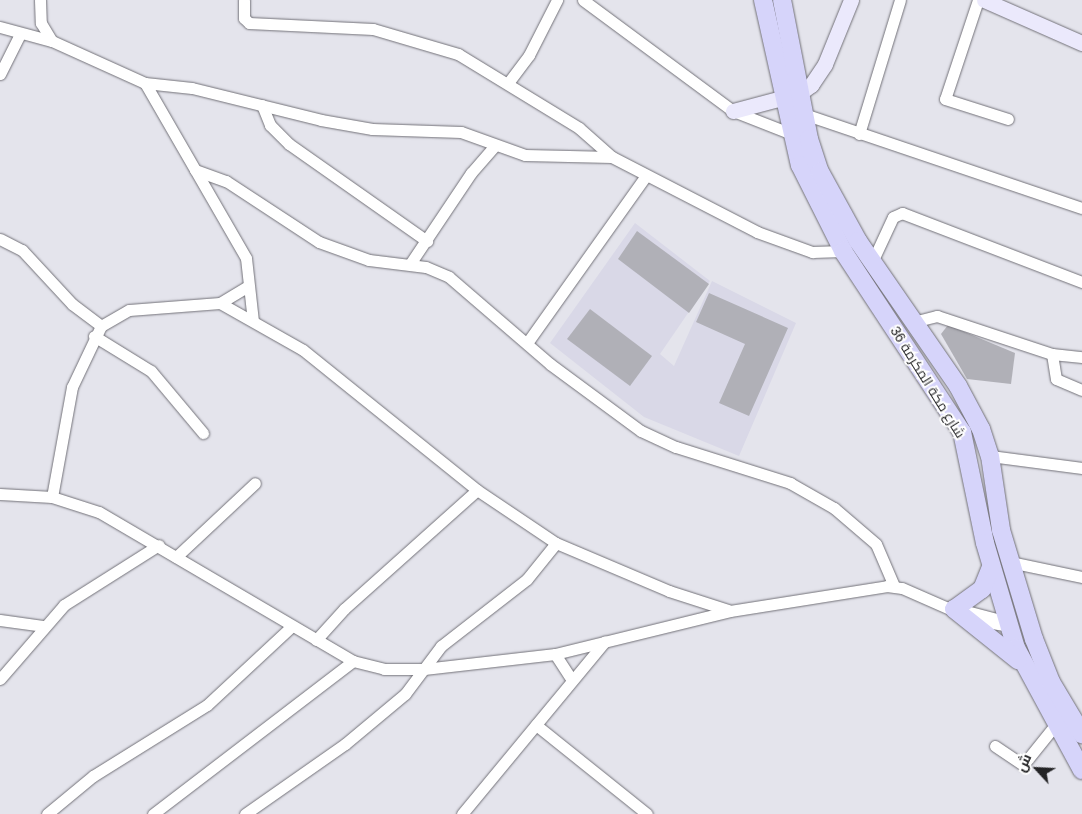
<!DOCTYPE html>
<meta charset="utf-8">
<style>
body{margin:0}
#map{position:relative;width:1082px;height:814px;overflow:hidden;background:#e4e4ec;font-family:Arial,Cairo,sans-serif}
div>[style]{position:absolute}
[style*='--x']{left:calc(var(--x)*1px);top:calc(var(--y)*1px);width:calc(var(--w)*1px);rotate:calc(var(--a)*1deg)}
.built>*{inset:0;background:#d9d8e7}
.building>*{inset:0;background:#b0b0b7}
.roads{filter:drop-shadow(0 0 1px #727178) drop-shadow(0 0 1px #727178)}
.street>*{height:11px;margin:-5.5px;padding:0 5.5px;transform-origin:5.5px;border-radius:5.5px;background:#fff}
.secondary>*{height:15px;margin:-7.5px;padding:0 7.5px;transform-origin:7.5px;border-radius:7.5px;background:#ebe9fc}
.primary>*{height:18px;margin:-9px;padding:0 9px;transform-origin:9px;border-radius:9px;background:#d6d4fa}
span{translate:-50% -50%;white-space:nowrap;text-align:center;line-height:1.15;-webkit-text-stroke:4px #fff;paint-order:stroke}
.street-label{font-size:14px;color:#242426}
.north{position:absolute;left:1012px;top:744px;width:50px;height:50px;-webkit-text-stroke:4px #fff;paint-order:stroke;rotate:295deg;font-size:14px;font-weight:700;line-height:20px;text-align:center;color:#242426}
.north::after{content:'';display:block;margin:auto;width:18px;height:22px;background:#242426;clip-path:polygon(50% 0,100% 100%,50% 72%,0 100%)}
</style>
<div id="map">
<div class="built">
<i style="clip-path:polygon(635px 223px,710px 281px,660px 354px,674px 366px,712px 281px,796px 323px,739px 456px,644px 417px,550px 343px)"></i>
</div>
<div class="building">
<i style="clip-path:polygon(637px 231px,709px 284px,689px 313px,618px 259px)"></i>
<i style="clip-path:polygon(709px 293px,788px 328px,749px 416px,719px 403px,745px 344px,696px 322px)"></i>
<i style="clip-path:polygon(590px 309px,652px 356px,630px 386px,567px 339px)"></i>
<i style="clip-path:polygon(948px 325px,1015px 353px,1011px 384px,967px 379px,941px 334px)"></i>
</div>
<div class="roads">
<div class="street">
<i style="--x:40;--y:0;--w:23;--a:88"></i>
<i style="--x:41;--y:23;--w:21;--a:59"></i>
<i style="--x:244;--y:0;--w:18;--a:90"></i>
<i style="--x:244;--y:18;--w:7;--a:45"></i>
<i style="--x:249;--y:23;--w:124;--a:2.8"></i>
<i style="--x:373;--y:29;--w:89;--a:16.4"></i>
<i style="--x:458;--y:54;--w:142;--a:31.4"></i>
<i style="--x:579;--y:128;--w:44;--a:41.3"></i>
<i style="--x:583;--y:0;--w:187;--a:36.5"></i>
<i style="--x:733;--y:111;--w:69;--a:21.3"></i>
<i style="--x:978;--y:0;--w:104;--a:108.4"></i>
<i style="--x:945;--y:99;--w:66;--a:17.6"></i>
<i style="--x:0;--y:27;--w:54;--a:15.1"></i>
<i style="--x:52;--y:41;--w:102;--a:24.3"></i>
<i style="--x:145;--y:83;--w:47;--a:6.1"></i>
<i style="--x:192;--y:88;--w:133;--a:13.9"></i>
<i style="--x:321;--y:120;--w:52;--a:10"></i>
<i style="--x:372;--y:129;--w:89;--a:1.9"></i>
<i style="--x:461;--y:132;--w:68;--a:19.8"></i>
<i style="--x:525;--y:155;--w:87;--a:1.3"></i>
<i style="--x:612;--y:157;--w:163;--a:27.3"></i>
<i style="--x:757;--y:232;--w:59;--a:20"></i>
<i style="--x:812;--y:252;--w:31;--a:-2"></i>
<i style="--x:0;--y:74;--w:45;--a:-63.4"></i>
<i style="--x:145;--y:83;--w:202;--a:60"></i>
<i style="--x:246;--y:258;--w:63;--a:83.7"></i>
<i style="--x:508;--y:83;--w:35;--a:-53"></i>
<i style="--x:529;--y:55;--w:62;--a:-63"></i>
<i style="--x:262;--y:105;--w:22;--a:68"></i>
<i style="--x:270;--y:125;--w:27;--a:45"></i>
<i style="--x:289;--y:144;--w:169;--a:35.1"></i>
<i style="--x:804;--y:114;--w:293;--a:18.7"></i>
<i style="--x:859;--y:134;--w:140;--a:-73"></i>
<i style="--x:195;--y:170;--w:33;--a:20"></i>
<i style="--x:226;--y:181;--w:111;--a:33.3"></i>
<i style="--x:319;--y:242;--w:53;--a:19.8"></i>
<i style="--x:369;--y:260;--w:57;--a:7"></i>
<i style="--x:426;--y:267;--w:25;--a:23"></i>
<i style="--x:449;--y:277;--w:133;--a:40.7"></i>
<i style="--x:550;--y:364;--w:113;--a:36.4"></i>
<i style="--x:641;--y:431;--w:38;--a:25"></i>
<i style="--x:676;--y:447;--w:120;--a:17.5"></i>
<i style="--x:790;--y:483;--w:51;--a:29.6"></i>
<i style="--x:834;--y:508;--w:55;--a:40.6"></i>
<i style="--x:876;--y:544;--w:46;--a:66.8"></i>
<i style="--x:0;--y:239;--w:25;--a:27"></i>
<i style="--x:22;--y:250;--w:74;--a:47.2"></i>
<i style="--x:72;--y:304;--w:36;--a:37"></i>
<i style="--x:873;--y:260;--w:47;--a:-65.1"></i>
<i style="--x:893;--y:217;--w:10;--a:-24"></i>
<i style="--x:902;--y:213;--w:193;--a:21"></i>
<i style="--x:410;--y:264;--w:110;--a:-56.2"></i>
<i style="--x:471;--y:173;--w:37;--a:-49"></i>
<i style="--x:220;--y:303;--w:31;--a:-31"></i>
<i style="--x:913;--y:322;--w:25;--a:-14"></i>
<i style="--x:937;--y:316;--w:121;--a:18.3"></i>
<i style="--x:1052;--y:354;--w:30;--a:6"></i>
<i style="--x:94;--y:336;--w:67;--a:31.6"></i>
<i style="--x:151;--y:371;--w:81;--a:50"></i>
<i style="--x:527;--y:343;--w:204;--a:-54.6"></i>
<i style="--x:1052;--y:354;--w:25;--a:81"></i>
<i style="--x:1056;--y:379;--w:28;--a:23"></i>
<i style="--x:990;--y:456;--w:93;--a:7.4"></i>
<i style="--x:0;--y:494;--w:52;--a:3.3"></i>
<i style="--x:52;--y:497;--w:49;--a:17.7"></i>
<i style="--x:99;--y:512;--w:294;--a:30.4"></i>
<i style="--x:353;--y:661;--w:32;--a:14"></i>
<i style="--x:384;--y:669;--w:40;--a:0"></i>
<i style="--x:424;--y:669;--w:132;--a:-6.5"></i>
<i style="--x:555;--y:654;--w:180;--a:-13.8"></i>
<i style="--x:730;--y:611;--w:159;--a:-9"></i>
<i style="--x:887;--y:586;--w:15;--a:8"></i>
<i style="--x:902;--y:588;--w:80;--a:23.7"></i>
<i style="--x:975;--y:620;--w:34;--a:10"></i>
<i style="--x:52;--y:497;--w:112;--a:-79.7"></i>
<i style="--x:72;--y:387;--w:68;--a:-64.6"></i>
<i style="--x:101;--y:326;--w:32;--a:-30"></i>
<i style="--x:129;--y:310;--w:91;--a:-4.4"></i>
<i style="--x:220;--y:303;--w:95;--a:29.5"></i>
<i style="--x:303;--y:350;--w:223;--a:38.8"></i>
<i style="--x:477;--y:490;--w:95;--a:33.9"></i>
<i style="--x:556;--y:543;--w:123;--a:23"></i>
<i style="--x:669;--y:591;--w:62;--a:17.9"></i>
<i style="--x:176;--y:557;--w:108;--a:-43.1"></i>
<i style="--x:1010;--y:562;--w:74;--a:11.8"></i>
<i style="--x:955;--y:608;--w:47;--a:14.9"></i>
<i style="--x:0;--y:620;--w:43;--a:7.9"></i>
<i style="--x:316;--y:640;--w:42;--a:-47.9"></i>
<i style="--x:344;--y:609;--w:178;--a:-41.8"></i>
<i style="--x:555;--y:654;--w:31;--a:57"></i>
<i style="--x:0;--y:679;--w:98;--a:-49.1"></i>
<i style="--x:64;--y:605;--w:112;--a:-32.3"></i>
<i style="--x:536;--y:725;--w:142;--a:38.7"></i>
<i style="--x:995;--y:746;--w:34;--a:34"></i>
<i style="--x:1023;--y:765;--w:53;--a:-51.2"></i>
<i style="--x:47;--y:814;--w:60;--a:-39.6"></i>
<i style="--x:93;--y:776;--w:134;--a:-31.9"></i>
<i style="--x:207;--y:705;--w:116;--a:-42.9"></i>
<i style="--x:153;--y:814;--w:252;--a:-37.4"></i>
<i style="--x:245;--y:814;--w:122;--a:-35"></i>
<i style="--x:345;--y:744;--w:78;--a:-39.8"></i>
<i style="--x:405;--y:694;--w:60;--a:-53.1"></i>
<i style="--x:441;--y:646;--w:109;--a:-37.9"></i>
<i style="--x:527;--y:579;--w:46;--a:-51.1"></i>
<i style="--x:462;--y:814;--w:224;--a:-50.4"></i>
</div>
<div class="secondary">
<i style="--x:984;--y:0;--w:107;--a:23.7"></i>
<i style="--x:733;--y:111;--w:69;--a:-15"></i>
<i style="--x:800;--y:93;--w:14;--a:-36"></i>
<i style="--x:811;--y:85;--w:25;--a:-56"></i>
<i style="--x:825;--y:64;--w:69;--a:-67.9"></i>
</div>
<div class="primary">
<i style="--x:763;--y:0;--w:169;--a:77.4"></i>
<i style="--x:800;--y:165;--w:96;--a:63.4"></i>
<i style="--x:843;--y:251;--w:217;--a:56.7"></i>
<i style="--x:962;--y:432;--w:113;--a:78.3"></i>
<i style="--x:985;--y:543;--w:109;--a:73.6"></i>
<i style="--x:1016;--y:648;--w:139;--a:61.6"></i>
<i style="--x:782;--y:0;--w:142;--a:79"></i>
<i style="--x:809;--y:139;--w:35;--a:72"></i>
<i style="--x:820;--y:172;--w:79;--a:61.2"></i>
<i style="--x:858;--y:241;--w:176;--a:55.4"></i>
<i style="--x:958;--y:386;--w:49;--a:61.9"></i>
<i style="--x:981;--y:429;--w:28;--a:72"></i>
<i style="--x:990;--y:456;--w:75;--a:81.5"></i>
<i style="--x:1001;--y:530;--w:114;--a:73.2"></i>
<i style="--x:1034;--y:639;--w:46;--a:68.4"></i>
<i style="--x:1051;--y:682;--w:61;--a:59.2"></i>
<i style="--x:991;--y:567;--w:24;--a:112"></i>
<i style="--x:982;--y:589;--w:34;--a:144"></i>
<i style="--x:954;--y:609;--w:82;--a:38.6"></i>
</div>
</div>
<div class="street-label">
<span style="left:928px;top:382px;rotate:58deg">شارع مكة المكرمة 36</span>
</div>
<div class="north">ش</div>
</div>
